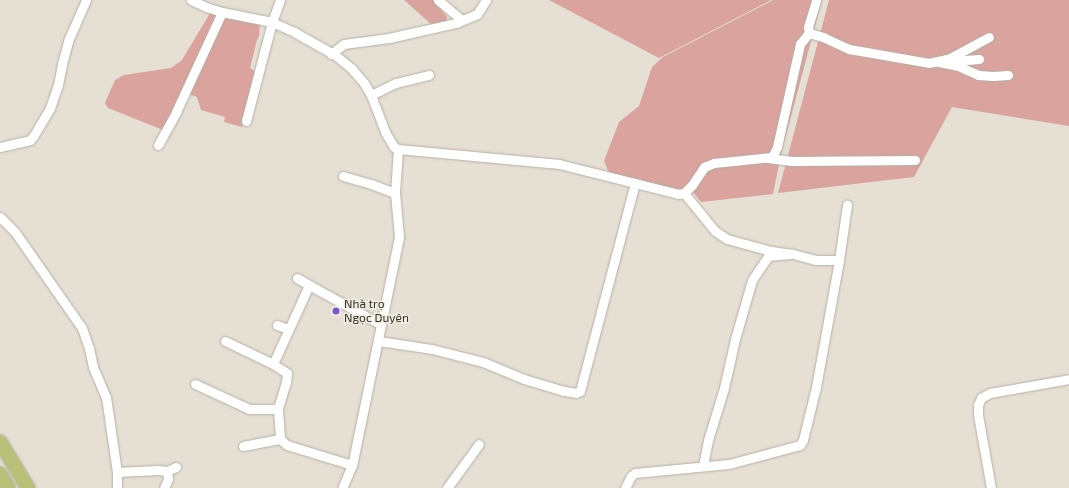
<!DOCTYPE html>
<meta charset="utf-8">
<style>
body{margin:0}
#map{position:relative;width:1069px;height:488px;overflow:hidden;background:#e5dfd4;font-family:"Exo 2",sans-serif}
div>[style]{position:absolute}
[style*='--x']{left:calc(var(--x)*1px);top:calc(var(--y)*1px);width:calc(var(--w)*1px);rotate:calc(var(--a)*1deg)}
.green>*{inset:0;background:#daa39e}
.roads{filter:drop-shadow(0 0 1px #b5b0a5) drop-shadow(0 0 1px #b5b0a5)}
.minor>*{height:9px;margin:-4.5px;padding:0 4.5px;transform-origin:4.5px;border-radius:4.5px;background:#fff}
.primary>*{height:14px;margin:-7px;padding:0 7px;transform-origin:7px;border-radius:7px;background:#b9c078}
.dots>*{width:11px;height:11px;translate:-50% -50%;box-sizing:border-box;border:2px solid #f2ede1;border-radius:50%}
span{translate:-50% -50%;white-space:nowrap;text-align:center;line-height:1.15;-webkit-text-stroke:3px #f2ede1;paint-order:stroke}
.poi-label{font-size:12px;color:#33312c}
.left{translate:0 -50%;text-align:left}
</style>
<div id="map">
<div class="green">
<i style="clip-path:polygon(404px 0,433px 0,447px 17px,446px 22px,432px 25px)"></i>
<i style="clip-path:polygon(549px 0,771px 0,659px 58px)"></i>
<i style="clip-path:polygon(773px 0,822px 0,782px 150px,773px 194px,701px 202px,694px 193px,677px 191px,609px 173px,604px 161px,619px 122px,639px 106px,652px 67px,663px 57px)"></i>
<i style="clip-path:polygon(829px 0,1069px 0,1069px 126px,952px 107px,914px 177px,778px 193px)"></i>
<i style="clip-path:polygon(210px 13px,260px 22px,259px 37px,257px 40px,250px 68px,256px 72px,242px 127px,224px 122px,225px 117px,201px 110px,197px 97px,183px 92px,163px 130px,108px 108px,105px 103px,115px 80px,124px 75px,171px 68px,182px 60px)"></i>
</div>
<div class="roads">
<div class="minor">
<i style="--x:191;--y:0;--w:17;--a:25"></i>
<i style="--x:206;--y:7;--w:17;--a:17"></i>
<i style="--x:222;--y:12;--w:51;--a:11.3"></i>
<i style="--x:272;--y:22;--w:24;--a:24"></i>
<i style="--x:294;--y:32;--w:47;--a:29.3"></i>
<i style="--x:335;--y:55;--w:21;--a:39"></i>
<i style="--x:351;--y:68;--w:20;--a:49"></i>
<i style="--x:364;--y:83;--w:14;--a:60"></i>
<i style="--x:371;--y:95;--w:40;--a:69"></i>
<i style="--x:385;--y:132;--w:17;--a:59"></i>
<i style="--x:394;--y:147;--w:4;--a:27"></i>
<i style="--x:398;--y:149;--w:44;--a:93.9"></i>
<i style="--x:395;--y:193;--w:44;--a:84.8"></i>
<i style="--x:399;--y:237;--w:233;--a:101.6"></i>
<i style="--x:352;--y:465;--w:25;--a:113"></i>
<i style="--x:438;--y:0;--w:31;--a:40"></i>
<i style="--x:809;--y:33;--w:6;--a:-99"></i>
<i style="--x:808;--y:27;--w:28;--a:-73"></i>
<i style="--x:331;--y:54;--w:16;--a:-38"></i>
<i style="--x:344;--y:44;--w:45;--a:-7.6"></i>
<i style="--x:389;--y:38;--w:69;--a:-12.6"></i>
<i style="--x:456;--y:23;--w:23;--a:-23"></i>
<i style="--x:477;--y:14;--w:17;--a:-57"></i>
<i style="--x:979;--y:59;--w:40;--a:175.7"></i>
<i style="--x:939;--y:62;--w:19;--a:12"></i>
<i style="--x:958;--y:66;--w:22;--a:24"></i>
<i style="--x:978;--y:75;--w:15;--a:4"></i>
<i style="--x:993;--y:76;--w:15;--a:-4"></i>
<i style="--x:371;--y:95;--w:28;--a:-26"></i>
<i style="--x:396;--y:83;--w:34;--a:-14"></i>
<i style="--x:246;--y:121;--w:102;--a:-75.3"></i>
<i style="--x:272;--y:22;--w:23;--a:-70"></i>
<i style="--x:158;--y:145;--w:38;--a:-61"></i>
<i style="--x:176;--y:112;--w:110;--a:-65.3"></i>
<i style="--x:0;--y:147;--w:31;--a:-13"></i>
<i style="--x:30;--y:140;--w:6;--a:-51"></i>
<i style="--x:34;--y:135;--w:31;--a:-59"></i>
<i style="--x:50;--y:108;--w:24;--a:-71"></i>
<i style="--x:58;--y:85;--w:21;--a:-79"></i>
<i style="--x:62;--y:64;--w:24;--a:-75"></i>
<i style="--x:68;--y:41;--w:45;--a:-66.3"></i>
<i style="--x:398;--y:149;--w:162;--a:5.3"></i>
<i style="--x:559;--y:164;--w:123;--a:14.1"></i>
<i style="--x:678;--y:194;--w:6;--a:-9"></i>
<i style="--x:684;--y:193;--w:11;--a:-45"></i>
<i style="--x:692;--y:185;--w:22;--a:-56"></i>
<i style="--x:704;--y:167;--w:11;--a:-22"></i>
<i style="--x:714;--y:163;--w:58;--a:-5.9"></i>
<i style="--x:772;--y:157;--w:11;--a:-63"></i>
<i style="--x:777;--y:147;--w:106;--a:-77.4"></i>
<i style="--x:800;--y:44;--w:14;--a:-51"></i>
<i style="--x:809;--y:33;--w:15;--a:16"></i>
<i style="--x:823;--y:37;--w:29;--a:25"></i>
<i style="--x:849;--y:49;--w:81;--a:9.9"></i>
<i style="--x:929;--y:63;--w:22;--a:-13"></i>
<i style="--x:950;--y:58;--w:44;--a:-28.3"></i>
<i style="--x:768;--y:158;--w:24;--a:7"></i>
<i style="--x:792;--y:161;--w:123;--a:-0.5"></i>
<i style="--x:343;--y:176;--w:29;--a:16"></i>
<i style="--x:371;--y:184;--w:26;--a:21"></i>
<i style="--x:684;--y:193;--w:49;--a:50.8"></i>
<i style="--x:715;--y:231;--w:14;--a:34"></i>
<i style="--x:727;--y:239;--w:46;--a:15.3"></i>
<i style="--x:771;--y:251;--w:22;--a:8"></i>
<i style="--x:793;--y:254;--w:23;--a:15"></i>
<i style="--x:815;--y:260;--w:24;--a:0"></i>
<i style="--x:839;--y:260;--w:56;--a:-81.7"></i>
<i style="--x:0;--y:217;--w:21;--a:45"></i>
<i style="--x:15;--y:232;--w:117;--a:55.1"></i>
<i style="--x:82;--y:328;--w:21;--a:71"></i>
<i style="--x:89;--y:348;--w:19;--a:78"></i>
<i style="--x:93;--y:367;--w:33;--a:67"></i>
<i style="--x:106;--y:397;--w:76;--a:81.7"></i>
<i style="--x:117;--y:472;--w:16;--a:90"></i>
<i style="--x:297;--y:278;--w:14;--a:30"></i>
<i style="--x:277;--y:325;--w:12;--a:20"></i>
<i style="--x:225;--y:341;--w:53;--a:25.6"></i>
<i style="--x:273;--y:364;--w:17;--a:33"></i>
<i style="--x:287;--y:373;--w:9;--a:96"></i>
<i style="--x:286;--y:382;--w:28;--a:107"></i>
<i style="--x:278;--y:409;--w:30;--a:86"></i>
<i style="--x:280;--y:439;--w:9;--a:41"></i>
<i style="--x:287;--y:445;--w:68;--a:17.1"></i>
<i style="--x:379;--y:341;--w:54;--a:8.6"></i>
<i style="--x:432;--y:349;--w:53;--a:14.3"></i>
<i style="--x:483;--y:362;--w:44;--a:22.5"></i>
<i style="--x:524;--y:379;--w:42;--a:16.7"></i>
<i style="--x:564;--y:391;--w:12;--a:9"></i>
<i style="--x:576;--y:393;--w:4;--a:-27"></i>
<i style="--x:580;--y:391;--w:215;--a:-75.2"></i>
<i style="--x:273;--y:364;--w:87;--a:-65.5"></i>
<i style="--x:309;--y:285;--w:81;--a:28.8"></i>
<i style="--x:195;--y:384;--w:60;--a:24.8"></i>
<i style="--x:249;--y:409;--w:29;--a:0"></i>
<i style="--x:243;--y:446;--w:38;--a:-11"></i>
<i style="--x:703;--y:466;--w:26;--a:-79"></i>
<i style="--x:708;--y:440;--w:54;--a:-72.9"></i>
<i style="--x:724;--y:388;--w:50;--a:-77.3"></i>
<i style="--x:735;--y:339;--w:61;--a:-73.9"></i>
<i style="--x:752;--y:280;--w:29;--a:-56"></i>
<i style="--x:768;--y:256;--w:25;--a:-5"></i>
<i style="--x:117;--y:472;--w:41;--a:-2.8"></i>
<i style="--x:158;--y:470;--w:9;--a:6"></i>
<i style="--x:167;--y:471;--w:10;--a:-24"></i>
<i style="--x:164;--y:488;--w:10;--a:-66"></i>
<i style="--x:168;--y:479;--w:8;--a:-97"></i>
<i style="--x:447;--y:488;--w:54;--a:-54"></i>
<i style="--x:625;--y:488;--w:13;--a:-63"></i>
<i style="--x:631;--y:476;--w:5;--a:-37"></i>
<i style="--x:635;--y:473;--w:94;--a:-5.5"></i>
<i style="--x:729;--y:464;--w:73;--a:-15"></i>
<i style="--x:800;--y:445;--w:6;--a:-59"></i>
<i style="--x:803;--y:440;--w:55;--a:-76.2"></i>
<i style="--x:816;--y:387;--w:129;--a:-79.7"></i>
<i style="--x:991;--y:488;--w:74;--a:-100.1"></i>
<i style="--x:978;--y:415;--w:10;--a:-90"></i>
<i style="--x:978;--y:405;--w:8;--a:-67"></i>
<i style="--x:981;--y:398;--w:10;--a:-29"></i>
<i style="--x:990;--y:393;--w:80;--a:-10"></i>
</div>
<div class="primary">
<i style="--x:0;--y:442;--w:54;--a:58.7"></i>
<i style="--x:0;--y:474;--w:16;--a:60"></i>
</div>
</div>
<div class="dots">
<i style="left:336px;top:311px;background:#7c56d0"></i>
</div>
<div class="poi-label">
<span class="left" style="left:344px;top:311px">Nhà trọ<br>Ngọc Duyên</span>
</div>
</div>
